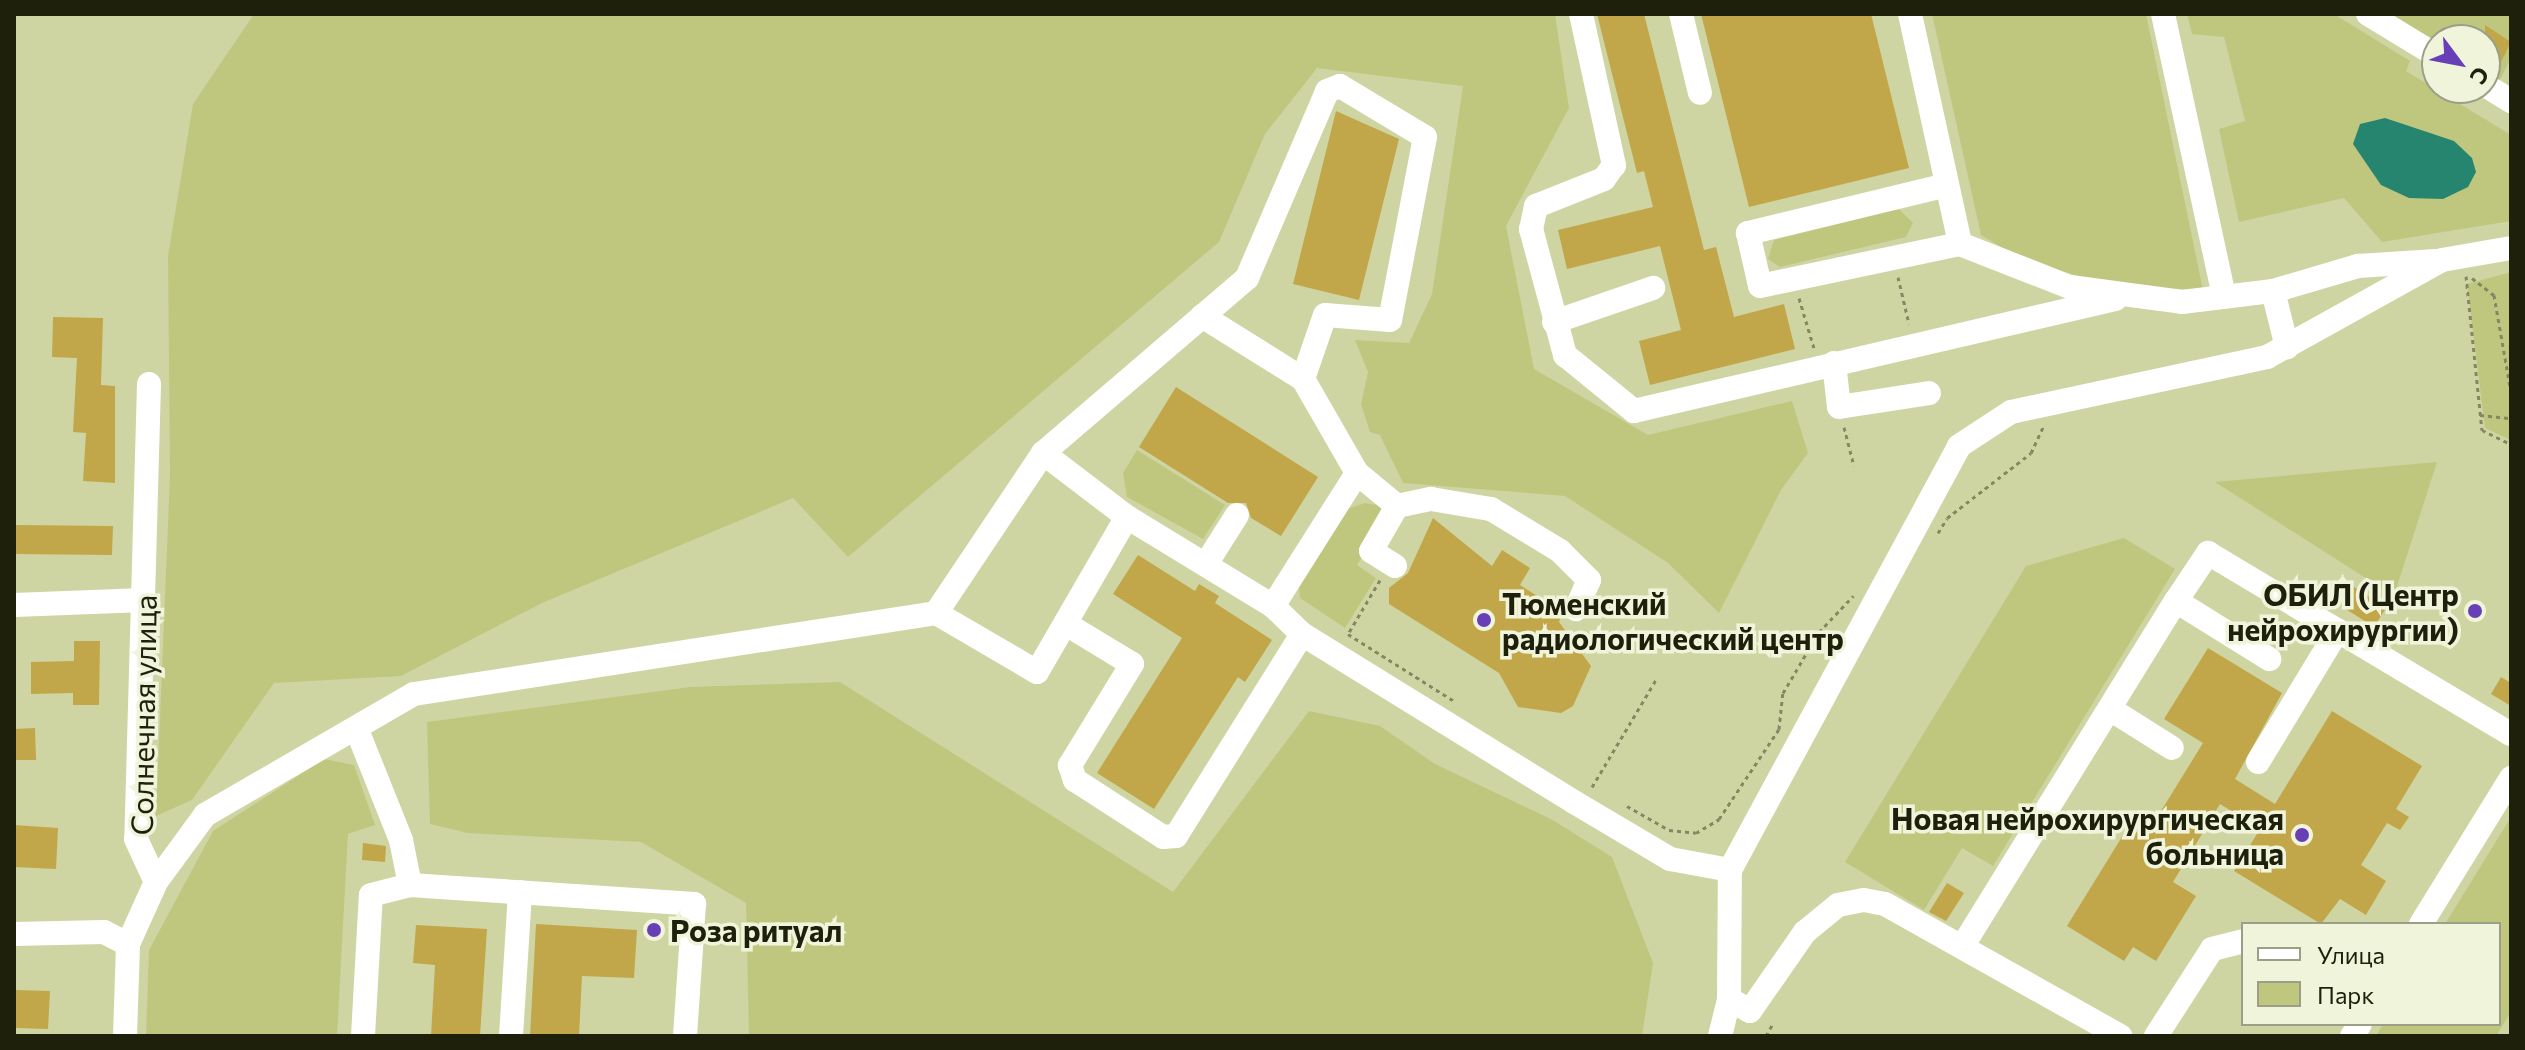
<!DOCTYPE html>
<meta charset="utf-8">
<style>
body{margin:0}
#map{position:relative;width:2525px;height:1050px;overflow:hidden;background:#cfd5a2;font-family:Commissioner,sans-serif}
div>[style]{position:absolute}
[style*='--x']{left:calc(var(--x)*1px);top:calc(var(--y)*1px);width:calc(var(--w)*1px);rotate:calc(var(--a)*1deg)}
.green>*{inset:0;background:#bfc77f}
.water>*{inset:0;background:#26856f}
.building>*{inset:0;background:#c1a749}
.path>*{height:3px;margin-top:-1.5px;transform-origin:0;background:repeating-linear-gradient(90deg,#848862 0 4px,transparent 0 8px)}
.minor>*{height:24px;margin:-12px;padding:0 12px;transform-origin:12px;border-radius:12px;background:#fff}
.dots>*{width:22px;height:22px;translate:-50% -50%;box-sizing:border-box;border:4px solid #f0f4da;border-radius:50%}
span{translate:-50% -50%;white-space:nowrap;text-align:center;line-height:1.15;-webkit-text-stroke:7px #f0f4da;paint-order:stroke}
.poi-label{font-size:30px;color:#1e200c;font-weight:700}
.right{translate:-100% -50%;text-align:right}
.left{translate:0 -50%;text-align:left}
.street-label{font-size:30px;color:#1e200c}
.frame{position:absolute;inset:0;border:16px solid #1e200c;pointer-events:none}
.legend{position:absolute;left:2241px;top:922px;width:260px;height:104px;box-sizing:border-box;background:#f0f4da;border:2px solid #9c9f88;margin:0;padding:10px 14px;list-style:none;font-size:24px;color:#1e200c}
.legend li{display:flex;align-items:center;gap:16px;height:40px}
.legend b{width:40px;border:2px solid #9c9f88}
.north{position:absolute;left:2421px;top:24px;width:80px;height:80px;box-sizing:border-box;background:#f0f4da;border:2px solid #9c9f88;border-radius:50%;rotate:122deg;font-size:22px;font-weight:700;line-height:32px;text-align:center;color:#1e200c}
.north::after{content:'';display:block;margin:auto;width:28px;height:36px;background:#6740b8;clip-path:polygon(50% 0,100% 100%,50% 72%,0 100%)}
</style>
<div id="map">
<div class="green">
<i style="clip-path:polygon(254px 14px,1555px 14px,1569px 108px,1506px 226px,1534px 369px,1648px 435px,1792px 401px,1808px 453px,1781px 490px,1719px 613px,1668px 563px,1565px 496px,1403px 483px,1380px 435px,1370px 432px,1361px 404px,1368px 372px,1355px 340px,1409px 343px,1432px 294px,1463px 86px,1317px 68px,1265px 134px,1219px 242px,848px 557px,793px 498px,542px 603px,401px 676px,274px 683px,192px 800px,156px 816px,170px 474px,168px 256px,193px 104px)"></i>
<i style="clip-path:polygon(1932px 14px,2146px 14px,2203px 290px,2116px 286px,2025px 261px,1981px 235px)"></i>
<i style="clip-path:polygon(2187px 14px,2334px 14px,2410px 61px,2406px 71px,2511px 135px,2511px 221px,2382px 242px,2344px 198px,2239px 222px,2219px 129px,2245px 121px,2224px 37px,2192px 34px)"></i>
<i style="clip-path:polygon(2389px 14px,2511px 14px,2511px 58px,2498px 84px,2485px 76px,2485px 40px,2437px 45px)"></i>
<i style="clip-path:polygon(1899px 209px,1913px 223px,1906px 237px,1780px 267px,1768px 259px,1774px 240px)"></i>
<i style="clip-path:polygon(2511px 272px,2511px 440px,2485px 428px,2467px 284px)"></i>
<i style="clip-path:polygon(1137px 450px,1225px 505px,1203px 539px,1127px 497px,1123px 473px)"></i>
<i style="clip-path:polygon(2437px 462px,2394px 596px,2215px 482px)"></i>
<i style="clip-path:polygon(1365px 503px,1382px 506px,1387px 517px,1357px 565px,1376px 578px,1345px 628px,1300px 598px,1299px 587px,1344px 510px)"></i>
<i style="clip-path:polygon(2124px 538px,2175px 569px,1993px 866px,1962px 848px,1924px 910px,1845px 862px,2026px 566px)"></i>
<i style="clip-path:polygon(840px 682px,1173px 892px,1309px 711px,1380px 726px,1435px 764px,1551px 819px,1612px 857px,1653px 963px,1642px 1036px,749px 1036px,746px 903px,641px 842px,468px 833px,430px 824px,427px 722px,690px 687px)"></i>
<i style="clip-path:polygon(324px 759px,354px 765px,375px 825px,348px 834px,337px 1036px,146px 1036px,149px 950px,213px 831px)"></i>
<i style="clip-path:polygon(2511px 817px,2511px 1012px,2496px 1036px,2376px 1036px,2383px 1024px,2499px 1024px,2499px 924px,2445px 924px)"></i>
</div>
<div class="water">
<i style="clip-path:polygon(2385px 118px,2454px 141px,2472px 158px,2476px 172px,2468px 187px,2443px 199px,2409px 198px,2381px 185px,2353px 144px,2360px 124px)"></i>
</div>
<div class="building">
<i style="clip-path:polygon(1597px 14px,1644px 14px,1704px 250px,1716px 247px,1734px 317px,1784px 304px,1795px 349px,1650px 385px,1639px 341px,1681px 330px,1660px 246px,1567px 269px,1558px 230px,1653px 207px,1644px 171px,1637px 173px)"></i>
<i style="clip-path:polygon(1701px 14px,1871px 14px,1909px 168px,1749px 207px)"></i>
<i style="clip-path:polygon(2485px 25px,2511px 42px,2500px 64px,2485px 54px)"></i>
<i style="clip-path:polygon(1336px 111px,1399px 139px,1359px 300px,1293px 284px)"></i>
<i style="clip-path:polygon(53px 317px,103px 318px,101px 385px,115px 386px,115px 483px,83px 481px,86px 433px,73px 432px,77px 358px,52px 357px)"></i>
<i style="clip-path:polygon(1176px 387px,1318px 477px,1281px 536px,1251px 518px,1246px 503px,1228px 503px,1139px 447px)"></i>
<i style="clip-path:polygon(1433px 518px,1492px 566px,1502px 550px,1530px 568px,1520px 585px,1562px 612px,1559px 622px,1591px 666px,1573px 706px,1561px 713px,1518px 707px,1499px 673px,1389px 604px,1389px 588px,1408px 573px)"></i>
<i style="clip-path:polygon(14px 525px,113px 526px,112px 555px,14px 554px)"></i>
<i style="clip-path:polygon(1138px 555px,1195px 591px,1199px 584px,1219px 596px,1215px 603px,1272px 640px,1245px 682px,1238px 677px,1154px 809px,1097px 773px,1182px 638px,1113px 594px)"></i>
<i style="clip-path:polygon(2354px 587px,2386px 608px,2374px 627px,2341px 606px)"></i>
<i style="clip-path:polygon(74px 641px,100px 641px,99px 705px,73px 705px,73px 693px,31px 694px,31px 662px,74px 661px)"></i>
<i style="clip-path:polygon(2208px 648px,2282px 693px,2235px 779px,2275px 804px,2332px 711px,2422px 766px,2396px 809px,2409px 817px,2400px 830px,2387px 823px,2361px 865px,2386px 881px,2366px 915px,2340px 899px,2321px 924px,2234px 871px,2260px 829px,2220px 804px,2173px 882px,2196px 896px,2156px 961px,2133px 947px,2124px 961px,2067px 926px,2128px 827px,2145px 837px,2203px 743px,2164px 719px)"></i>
<i style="clip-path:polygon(2501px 677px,2511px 683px,2511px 706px,2491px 694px)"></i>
<i style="clip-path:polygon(35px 728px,36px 760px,14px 760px,14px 729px)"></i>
<i style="clip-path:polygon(14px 825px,58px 828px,56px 869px,14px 867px)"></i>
<i style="clip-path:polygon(363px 843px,386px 846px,385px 862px,362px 860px)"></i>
<i style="clip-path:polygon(1947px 883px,1964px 893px,1946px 921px,1929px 912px)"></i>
<i style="clip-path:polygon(536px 924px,637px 930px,634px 978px,582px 976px,579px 1036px,530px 1036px)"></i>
<i style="clip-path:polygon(416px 925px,487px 929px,480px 1036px,431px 1036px,435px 965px,413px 963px)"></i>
<i style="clip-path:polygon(16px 990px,50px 991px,48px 1029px,15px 1028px)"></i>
</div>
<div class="path">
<i style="--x:2466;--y:276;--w:155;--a:84.1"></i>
<i style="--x:2482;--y:430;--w:32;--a:26"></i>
<i style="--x:1898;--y:277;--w:48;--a:76.8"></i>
<i style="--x:2472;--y:278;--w:28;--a:38"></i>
<i style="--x:2494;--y:295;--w:98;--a:80.1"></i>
<i style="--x:1799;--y:298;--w:52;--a:73.3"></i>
<i style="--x:2480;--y:415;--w:31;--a:6"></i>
<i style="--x:1844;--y:427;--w:40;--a:75.6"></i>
<i style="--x:1938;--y:533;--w:17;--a:-59"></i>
<i style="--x:1947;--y:518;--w:106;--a:-37.7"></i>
<i style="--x:2031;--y:453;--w:29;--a:-65"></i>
<i style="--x:1380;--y:580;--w:63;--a:120.7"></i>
<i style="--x:1348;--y:634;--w:125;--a:32.3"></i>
<i style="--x:1592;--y:787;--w:127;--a:-59.2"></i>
<i style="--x:1627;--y:806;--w:48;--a:29.7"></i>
<i style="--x:1669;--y:830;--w:27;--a:6"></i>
<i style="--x:1696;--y:833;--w:27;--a:-31"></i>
<i style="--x:1719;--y:819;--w:108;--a:-56.3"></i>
<i style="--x:1779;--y:729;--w:36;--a:-84"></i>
<i style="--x:1783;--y:693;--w:71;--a:-59.5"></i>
<i style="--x:1819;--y:632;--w:50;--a:-46.6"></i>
<i style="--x:1766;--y:1036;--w:13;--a:-61"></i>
</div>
<div class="minor">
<i style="--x:1581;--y:14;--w:155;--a:77.7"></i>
<i style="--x:1614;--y:165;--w:17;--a:126"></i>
<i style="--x:1604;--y:179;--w:73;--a:158.3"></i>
<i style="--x:1536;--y:206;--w:24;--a:102"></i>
<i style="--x:1531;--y:229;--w:131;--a:74.9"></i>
<i style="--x:1565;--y:355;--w:89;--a:39.1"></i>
<i style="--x:1634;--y:411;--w:494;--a:-13.1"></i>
<i style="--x:1681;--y:14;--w:81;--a:76.5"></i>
<i style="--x:1910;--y:14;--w:235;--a:77.7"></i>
<i style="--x:2163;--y:14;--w:289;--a:77.8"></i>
<i style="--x:2368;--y:14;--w:81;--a:31.3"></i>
<i style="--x:2485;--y:85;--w:31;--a:32"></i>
<i style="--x:1947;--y:185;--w:205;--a:166.4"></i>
<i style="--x:1748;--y:233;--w:54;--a:77.2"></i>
<i style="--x:1760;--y:286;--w:204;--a:-11.9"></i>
<i style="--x:1960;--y:244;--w:118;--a:21.4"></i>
<i style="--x:2070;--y:287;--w:113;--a:7.6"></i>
<i style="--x:2182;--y:302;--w:92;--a:-6.9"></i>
<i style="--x:2273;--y:291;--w:89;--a:-16.4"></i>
<i style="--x:2358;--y:266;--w:78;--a:-3.7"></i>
<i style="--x:2273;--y:291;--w:58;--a:76"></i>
<i style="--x:1202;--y:316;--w:119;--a:32"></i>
<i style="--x:1303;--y:379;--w:108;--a:60.1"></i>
<i style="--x:1554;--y:322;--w:105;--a:-19"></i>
<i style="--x:1834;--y:363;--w:44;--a:83.5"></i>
<i style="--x:1839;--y:407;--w:91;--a:-8.8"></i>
<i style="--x:149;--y:384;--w:455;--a:91.6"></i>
<i style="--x:136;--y:839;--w:47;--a:65.1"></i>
<i style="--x:1043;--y:453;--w:269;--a:-40.6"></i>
<i style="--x:1247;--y:278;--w:203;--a:-66.8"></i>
<i style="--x:1327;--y:91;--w:14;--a:-21"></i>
<i style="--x:1340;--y:86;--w:99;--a:31"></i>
<i style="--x:1425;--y:137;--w:186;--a:100.8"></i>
<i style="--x:1390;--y:320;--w:65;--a:-175.6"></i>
<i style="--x:1325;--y:315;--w:68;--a:109"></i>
<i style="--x:1206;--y:564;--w:58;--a:-57.7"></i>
<i style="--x:1395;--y:566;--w:28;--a:-148"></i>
<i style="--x:1371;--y:551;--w:52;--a:-60"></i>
<i style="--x:2176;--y:601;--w:58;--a:-56.3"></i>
<i style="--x:2208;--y:553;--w:353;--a:30.9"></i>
<i style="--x:14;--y:605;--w:130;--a:-2.2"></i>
<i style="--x:1273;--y:606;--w:157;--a:-57.7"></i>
<i style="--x:1357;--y:473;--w:52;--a:39.5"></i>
<i style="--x:1397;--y:506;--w:35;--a:-12"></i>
<i style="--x:1431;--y:499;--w:61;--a:9.5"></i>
<i style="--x:1491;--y:509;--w:81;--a:31.3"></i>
<i style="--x:1560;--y:551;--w:41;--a:45"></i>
<i style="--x:1589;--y:580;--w:32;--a:114"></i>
<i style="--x:936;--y:613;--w:117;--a:30.3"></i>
<i style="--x:1037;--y:672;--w:179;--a:-59.9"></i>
<i style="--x:1066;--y:624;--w:77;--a:31.2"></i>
<i style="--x:1132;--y:664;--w:119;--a:121.5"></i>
<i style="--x:1070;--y:765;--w:16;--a:72"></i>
<i style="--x:1075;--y:780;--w:105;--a:32.9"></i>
<i style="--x:1163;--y:837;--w:13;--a:-4"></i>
<i style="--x:1176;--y:836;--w:238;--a:-58"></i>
<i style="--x:2110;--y:709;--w:73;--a:32.2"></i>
<i style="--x:357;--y:730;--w:118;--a:68.2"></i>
<i style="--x:401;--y:840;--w:46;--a:78.7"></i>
<i style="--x:2258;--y:762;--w:154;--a:-58.8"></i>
<i style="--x:2421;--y:924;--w:172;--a:-58.3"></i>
<i style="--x:14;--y:934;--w:90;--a:-1.3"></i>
<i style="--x:104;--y:932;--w:27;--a:27"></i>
<i style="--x:1962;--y:947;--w:407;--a:-58.3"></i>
<i style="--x:2176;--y:601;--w:110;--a:31.9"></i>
<i style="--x:1729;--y:999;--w:24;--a:30"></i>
<i style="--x:1750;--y:1011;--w:96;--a:-55.2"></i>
<i style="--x:1805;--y:932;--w:43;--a:-39.3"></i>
<i style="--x:1838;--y:905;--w:26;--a:-11"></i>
<i style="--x:1864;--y:900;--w:21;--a:11"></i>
<i style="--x:1885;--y:904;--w:270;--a:29.3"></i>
<i style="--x:125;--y:1036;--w:92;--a:-88.1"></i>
<i style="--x:128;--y:944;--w:68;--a:-65.7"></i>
<i style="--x:156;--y:882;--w:83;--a:-53.8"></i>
<i style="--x:205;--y:815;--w:241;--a:-30.1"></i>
<i style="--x:414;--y:694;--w:528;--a:-8.82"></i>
<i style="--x:936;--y:613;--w:192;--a:-56.2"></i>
<i style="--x:1043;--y:453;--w:106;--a:37.3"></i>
<i style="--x:1127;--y:517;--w:171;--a:31.4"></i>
<i style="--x:1273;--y:606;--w:40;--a:44"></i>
<i style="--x:1302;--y:634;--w:320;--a:31.7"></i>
<i style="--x:1574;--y:802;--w:112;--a:30.7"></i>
<i style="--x:1670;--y:859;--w:61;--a:10.4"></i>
<i style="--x:363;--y:1036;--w:141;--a:-86.8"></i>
<i style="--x:371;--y:895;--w:40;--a:-14.4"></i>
<i style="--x:410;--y:885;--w:285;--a:3.8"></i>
<i style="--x:694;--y:904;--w:132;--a:93.9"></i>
<i style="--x:511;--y:1036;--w:144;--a:-86.4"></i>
<i style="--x:1720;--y:1036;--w:38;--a:-76"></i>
<i style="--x:1729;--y:999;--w:129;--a:-89.6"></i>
<i style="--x:1730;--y:870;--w:482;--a:-61.6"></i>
<i style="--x:1959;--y:446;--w:62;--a:-33.2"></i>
<i style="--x:2011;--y:412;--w:262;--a:-12.1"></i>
<i style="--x:2267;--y:357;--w:200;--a:-29"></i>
<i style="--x:2442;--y:260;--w:70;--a:-9.9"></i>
<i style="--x:2156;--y:1036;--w:103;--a:-57.2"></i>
<i style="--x:2212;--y:949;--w:32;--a:-14"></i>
<i style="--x:2352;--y:1036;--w:14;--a:-56"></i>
</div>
<div class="dots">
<i style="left:2475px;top:611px;background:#6740b8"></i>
<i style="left:1484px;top:620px;background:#6740b8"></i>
<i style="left:2302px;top:835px;background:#6740b8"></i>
<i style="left:654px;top:930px;background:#6740b8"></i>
</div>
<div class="poi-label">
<span class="right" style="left:2459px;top:611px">ОБИЛ (Центр<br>нейрохирургии)</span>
<span class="left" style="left:1502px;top:620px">Тюменский<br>радиологический центр</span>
<span class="right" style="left:2284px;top:835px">Новая нейрохирургическая<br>больница</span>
<span class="left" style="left:670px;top:930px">Роза ритуал</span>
</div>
<div class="street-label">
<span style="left:143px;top:715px;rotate:-89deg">Солнечная улица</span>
</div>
<div class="frame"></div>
<ul class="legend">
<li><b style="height:10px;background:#fff"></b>Улица</li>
<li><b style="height:22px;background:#bfc77f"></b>Парк</li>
</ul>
<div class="north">С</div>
</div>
